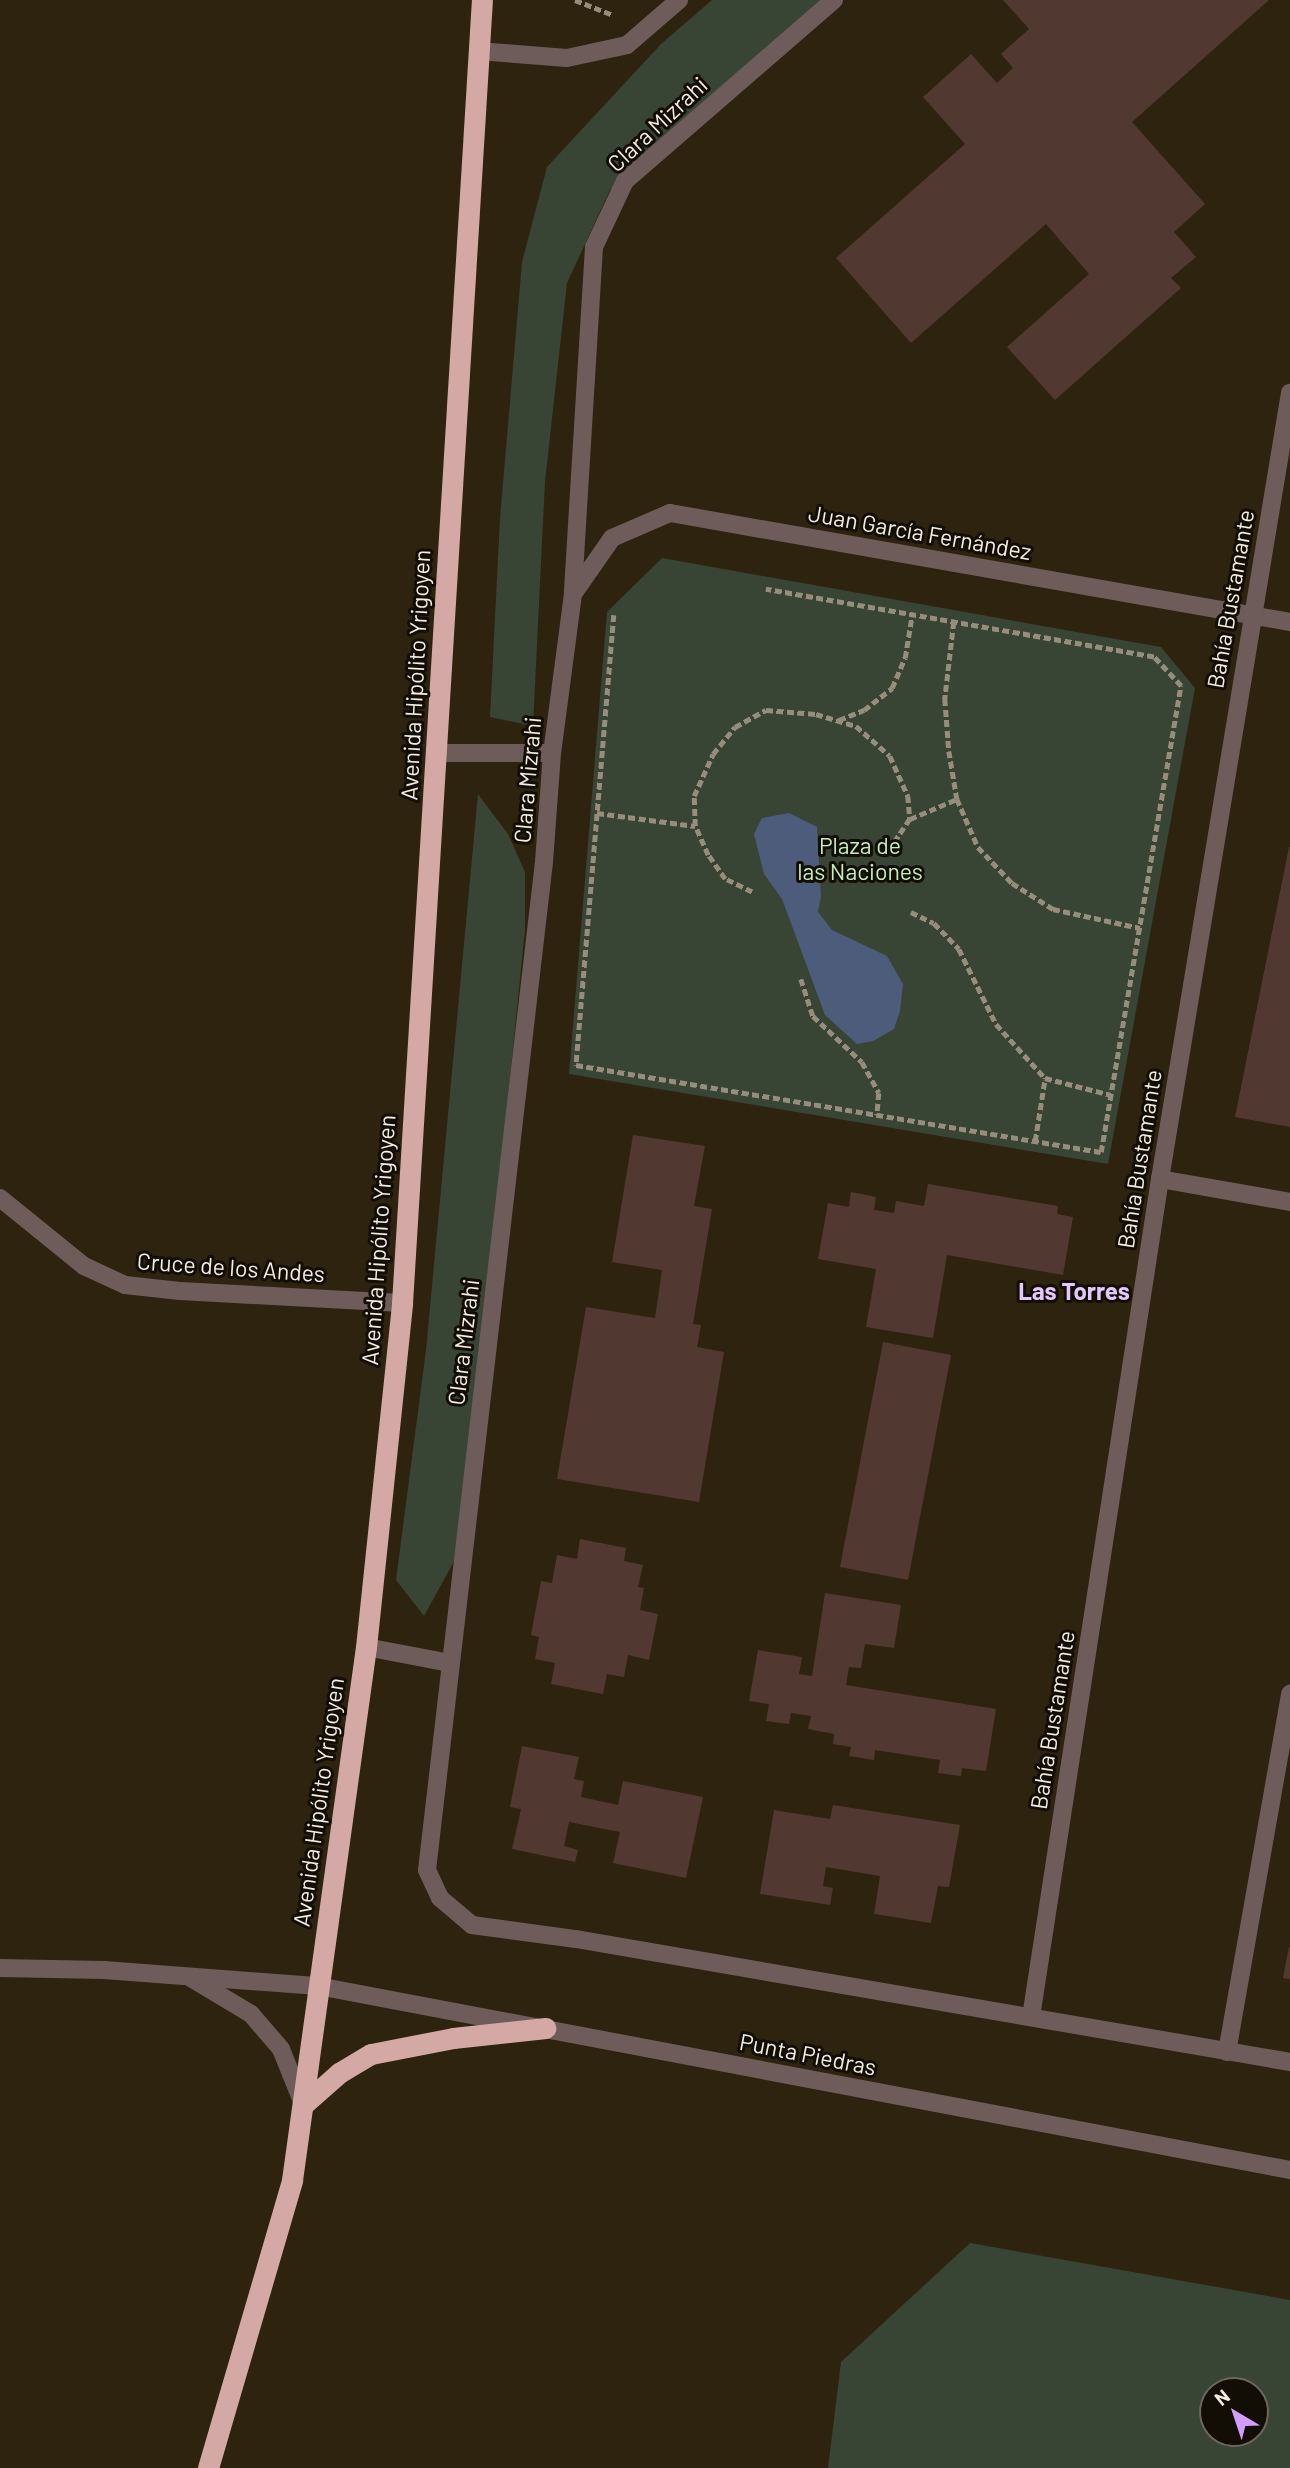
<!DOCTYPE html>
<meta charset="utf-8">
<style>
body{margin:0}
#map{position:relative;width:1290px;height:2468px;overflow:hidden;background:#2e230e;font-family:Barlow,sans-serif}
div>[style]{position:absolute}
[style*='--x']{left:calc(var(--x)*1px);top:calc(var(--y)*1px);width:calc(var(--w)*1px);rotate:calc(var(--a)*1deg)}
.green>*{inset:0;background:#384434}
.water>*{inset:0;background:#4d5c7a}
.building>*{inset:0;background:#513931}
.path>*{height:4.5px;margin-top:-2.25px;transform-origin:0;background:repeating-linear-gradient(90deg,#968d7d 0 7px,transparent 0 10.5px)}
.minor>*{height:18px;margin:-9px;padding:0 9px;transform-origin:9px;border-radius:9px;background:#6e5c5a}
.highway>*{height:21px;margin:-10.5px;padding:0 10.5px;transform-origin:10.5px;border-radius:10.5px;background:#d4a8a4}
span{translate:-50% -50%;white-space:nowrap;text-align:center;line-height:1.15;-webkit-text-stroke:6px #120d05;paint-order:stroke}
.street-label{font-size:23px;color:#f3ece0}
.park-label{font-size:23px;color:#c6eeb8}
.neighbourhood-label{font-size:24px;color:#e4c7fe;font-weight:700}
.north{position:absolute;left:1199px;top:2377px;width:70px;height:70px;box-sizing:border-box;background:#120d05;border:2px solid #6c665d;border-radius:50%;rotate:321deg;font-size:19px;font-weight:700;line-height:28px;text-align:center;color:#f3ece0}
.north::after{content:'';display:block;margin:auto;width:24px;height:32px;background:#d29dfd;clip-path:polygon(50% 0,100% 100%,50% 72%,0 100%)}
</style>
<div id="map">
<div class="green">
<i style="clip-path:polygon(712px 0,823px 0,610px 190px,567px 283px,545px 482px,533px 726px,490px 717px,500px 518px,522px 262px,547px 167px,661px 44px)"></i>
<i style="clip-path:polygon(662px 558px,1161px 647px,1195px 688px,1108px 1164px,569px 1074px,607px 612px)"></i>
<i style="clip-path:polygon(478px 794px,508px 834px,525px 872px,525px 930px,492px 1255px,457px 1556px,424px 1616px,396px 1580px,426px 1350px)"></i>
<i style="clip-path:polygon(evenodd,970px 2243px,1290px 2300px,1290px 2468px,828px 2468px,841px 2362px,970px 2243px,1213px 2391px,1255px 2391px,1255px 2433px,1213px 2433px,1213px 2391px)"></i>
</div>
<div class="water">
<i style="clip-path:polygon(789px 813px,817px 827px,821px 897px,818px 912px,832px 930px,887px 956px,903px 984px,900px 1011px,894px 1029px,873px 1041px,857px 1044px,825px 1015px,782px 899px,764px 874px,754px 834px,762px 818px)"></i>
</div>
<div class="building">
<i style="clip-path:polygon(1003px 0,1269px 0,1132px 122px,1205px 204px,1174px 232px,1196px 257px,1171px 278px,1181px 288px,1055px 400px,1007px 347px,1089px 274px,1046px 224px,911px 343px,836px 258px,965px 144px,923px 97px,971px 54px,997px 83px,1013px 68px,1001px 54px,1029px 29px)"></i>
<i style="clip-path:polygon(1289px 847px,1290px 847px,1290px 1127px,1235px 1117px)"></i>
<i style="clip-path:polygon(633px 1135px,705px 1146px,694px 1206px,712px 1209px,693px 1324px,701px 1325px,697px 1347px,724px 1352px,699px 1502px,557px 1479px,586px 1307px,655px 1318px,662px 1270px,612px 1262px)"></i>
<i style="clip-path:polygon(928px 1184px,1058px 1206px,1057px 1214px,1073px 1217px,1063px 1275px,947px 1255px,933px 1338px,866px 1327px,876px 1269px,818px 1259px,828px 1203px,849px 1207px,851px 1192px,876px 1197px,874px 1210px,894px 1213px,896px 1201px,924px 1206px)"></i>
<i style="clip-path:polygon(883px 1342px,951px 1355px,908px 1580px,840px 1567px)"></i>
<i style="clip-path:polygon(580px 1539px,626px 1548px,624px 1561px,643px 1565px,638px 1587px,644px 1588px,640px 1610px,658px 1614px,649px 1660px,628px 1655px,624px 1677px,607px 1674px,603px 1694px,551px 1684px,555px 1663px,535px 1659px,539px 1637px,531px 1635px,541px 1581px,552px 1583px,557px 1555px,577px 1559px)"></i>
<i style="clip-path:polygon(825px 1593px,901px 1605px,894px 1648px,865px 1644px,861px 1668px,849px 1667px,846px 1685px,996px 1709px,986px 1771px,962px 1768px,961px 1776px,938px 1773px,940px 1760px,875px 1750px,874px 1760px,849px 1756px,851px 1747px,833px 1744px,834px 1734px,808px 1729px,811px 1716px,791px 1713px,789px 1724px,766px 1721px,769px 1704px,749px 1701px,758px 1650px,802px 1657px,799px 1674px,812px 1676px)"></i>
<i style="clip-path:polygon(522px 1746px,579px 1757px,574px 1779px,584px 1781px,581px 1797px,618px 1805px,623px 1781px,703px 1797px,686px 1878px,613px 1863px,620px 1832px,569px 1822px,564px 1846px,578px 1850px,575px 1862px,512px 1849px,521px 1809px,510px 1807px)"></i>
<i style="clip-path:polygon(833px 1805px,960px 1825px,949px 1887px,938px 1886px,931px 1923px,874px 1914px,880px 1876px,826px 1867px,823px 1886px,833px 1888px,830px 1905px,760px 1894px,774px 1810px,830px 1819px)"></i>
<i style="clip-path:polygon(1289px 1947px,1290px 1947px,1290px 1979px,1283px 1978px)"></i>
</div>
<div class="path">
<i style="--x:575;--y:0;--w:41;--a:21.5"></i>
<i style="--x:614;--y:615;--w:452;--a:94.8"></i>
<i style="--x:576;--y:1065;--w:532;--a:9.41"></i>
<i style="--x:1101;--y:1152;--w:473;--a:-80.3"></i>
<i style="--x:1181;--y:686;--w:40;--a:-133"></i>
<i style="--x:1154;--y:657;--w:394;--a:-170.1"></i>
<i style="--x:954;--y:622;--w:78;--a:96.7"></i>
<i style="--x:945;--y:699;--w:52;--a:85.6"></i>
<i style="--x:949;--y:751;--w:49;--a:80.5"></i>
<i style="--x:957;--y:799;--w:52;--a:66.4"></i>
<i style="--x:978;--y:847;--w:50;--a:46.6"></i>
<i style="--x:1012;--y:883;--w:49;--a:32.4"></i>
<i style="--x:1053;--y:909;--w:89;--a:12.3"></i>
<i style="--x:839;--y:720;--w:27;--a:-22"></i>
<i style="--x:864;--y:710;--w:36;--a:-38"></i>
<i style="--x:892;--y:688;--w:33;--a:-67"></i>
<i style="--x:905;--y:658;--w:44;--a:-80.8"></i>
<i style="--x:597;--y:813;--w:99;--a:7.6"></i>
<i style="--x:910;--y:819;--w:51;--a:-23.1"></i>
<i style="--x:752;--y:892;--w:30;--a:-154"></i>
<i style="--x:725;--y:879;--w:29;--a:-125"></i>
<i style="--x:708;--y:855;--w:32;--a:-114"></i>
<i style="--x:695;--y:826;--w:30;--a:-92"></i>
<i style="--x:694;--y:796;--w:46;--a:-65.7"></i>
<i style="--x:713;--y:754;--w:35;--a:-51"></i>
<i style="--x:735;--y:727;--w:35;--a:-29"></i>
<i style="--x:766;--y:710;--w:50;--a:4.6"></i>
<i style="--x:816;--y:714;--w:42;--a:16.7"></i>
<i style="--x:856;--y:726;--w:45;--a:41.4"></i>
<i style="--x:890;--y:756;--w:44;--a:65.8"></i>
<i style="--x:908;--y:796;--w:23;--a:85"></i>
<i style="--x:910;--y:819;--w:43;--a:123.7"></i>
<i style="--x:911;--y:912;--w:25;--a:26"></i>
<i style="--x:934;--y:923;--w:36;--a:46"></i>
<i style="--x:959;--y:949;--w:84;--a:63.7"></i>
<i style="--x:996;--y:1024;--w:73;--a:47.8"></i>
<i style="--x:1045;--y:1078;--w:68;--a:14.4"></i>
<i style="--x:801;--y:979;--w:39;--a:72"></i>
<i style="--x:813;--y:1016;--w:67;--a:43.2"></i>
<i style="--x:862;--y:1062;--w:35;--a:61"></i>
<i style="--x:879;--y:1093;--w:22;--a:95"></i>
<i style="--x:1035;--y:1141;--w:64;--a:-81"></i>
</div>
<div class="minor">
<i style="--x:834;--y:0;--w:276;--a:139.1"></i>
<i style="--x:625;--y:181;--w:73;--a:115.2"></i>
<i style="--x:594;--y:247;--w:348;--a:93.5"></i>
<i style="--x:573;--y:594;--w:160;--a:97.5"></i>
<i style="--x:552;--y:753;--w:109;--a:94.2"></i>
<i style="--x:544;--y:862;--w:1015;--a:96.62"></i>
<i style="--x:427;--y:1870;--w:31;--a:65"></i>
<i style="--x:440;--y:1898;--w:42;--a:40.2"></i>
<i style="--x:472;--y:1925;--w:105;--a:7.7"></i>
<i style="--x:576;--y:1939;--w:725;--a:9.77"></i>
<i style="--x:478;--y:51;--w:89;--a:4.5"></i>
<i style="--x:567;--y:58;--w:61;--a:-12.2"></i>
<i style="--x:627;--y:45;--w:69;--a:-40.9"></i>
<i style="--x:573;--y:594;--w:68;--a:-55.1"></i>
<i style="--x:612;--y:538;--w:63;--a:-23.3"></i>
<i style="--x:670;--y:513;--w:630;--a:9.97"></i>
<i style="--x:437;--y:753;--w:115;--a:0"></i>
<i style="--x:1160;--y:1179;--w:132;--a:10"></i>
<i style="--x:0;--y:1198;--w:108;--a:39"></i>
<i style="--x:84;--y:1266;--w:45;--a:24.9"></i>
<i style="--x:125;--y:1285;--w:55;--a:6.2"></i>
<i style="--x:180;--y:1291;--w:222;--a:3.1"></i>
<i style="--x:366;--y:1647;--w:86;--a:10.8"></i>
<i style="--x:0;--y:1968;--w:104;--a:1.1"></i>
<i style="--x:104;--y:1970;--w:215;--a:4.3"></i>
<i style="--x:318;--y:1986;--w:989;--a:10.72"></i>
<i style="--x:191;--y:1978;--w:70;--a:31"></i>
<i style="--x:251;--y:2014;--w:46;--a:49.4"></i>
<i style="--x:281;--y:2049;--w:59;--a:68.2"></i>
<i style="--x:1031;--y:2017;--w:848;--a:-81.25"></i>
<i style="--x:1160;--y:1179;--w:797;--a:-80.61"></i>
<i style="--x:1227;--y:2052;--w:364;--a:-80"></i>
</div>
<div class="highway">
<i style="--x:304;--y:2104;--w:47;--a:-41.5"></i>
<i style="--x:339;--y:2073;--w:37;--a:-31"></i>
<i style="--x:371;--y:2054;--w:84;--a:-11"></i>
<i style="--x:453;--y:2038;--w:93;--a:-6.2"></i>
<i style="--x:208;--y:2468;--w:300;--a:-73.7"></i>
<i style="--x:292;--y:2180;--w:538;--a:-82.1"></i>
<i style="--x:366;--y:1647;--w:346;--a:-84"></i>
<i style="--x:402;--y:1303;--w:1305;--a:-86.49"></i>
</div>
<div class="street-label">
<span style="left:657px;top:124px;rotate:-43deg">Clara Mizrahi</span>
<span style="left:920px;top:532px;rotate:10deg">Juan García Fernández</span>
<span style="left:1230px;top:599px;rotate:-80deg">Bahía Bustamante</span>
<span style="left:415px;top:675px;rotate:-87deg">Avenida Hipólito Yrigoyen</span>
<span style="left:527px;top:780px;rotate:-85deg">Clara Mizrahi</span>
<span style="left:1139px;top:1159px;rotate:-81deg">Bahía Bustamante</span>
<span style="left:378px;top:1240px;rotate:-86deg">Avenida Hipólito Yrigoyen</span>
<span style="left:231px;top:1267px;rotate:4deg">Cruce de los Andes</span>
<span style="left:463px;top:1342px;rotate:-83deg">Clara Mizrahi</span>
<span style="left:1052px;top:1720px;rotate:-81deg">Bahía Bustamante</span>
<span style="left:318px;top:1802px;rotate:-82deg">Avenida Hipólito Yrigoyen</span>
<span style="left:808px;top:2054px;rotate:11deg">Punta Piedras</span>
</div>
<div class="park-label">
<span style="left:860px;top:858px">Plaza de<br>las Naciones</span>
</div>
<div class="neighbourhood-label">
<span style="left:1074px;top:1291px">Las Torres</span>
</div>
<div class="north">N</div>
</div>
